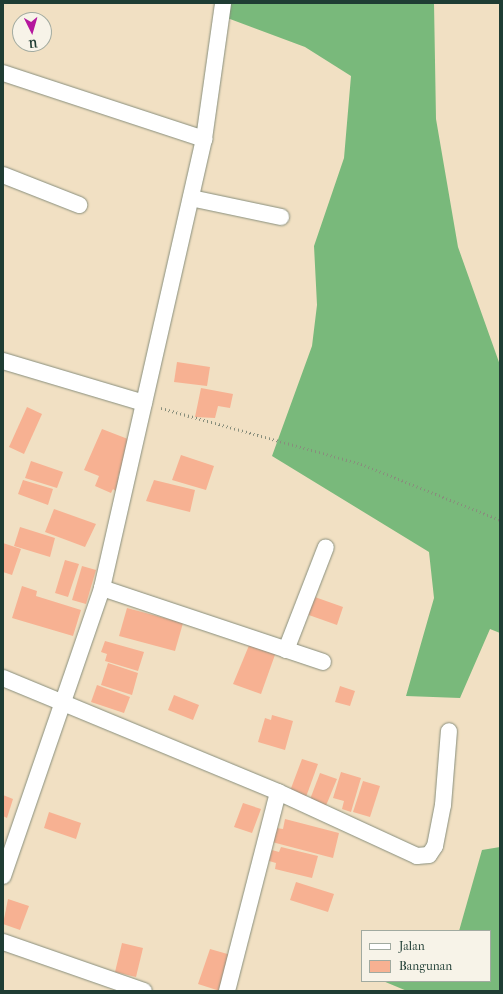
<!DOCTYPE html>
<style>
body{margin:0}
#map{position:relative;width:503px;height:994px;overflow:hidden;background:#f1e0c3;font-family:"IM FELL French Canon",serif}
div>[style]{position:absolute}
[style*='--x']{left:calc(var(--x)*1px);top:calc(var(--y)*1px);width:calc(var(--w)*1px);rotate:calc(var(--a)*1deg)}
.forest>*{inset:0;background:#79b97b}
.building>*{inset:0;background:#f7b192}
.path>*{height:2.5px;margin-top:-1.25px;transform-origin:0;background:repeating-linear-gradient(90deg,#888e7c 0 1px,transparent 0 4px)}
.roads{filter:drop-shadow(0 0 1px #888e7c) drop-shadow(0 0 1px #888e7c)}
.street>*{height:16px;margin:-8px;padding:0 8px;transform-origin:8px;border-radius:8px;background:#fff}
span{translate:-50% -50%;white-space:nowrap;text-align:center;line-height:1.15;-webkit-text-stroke:3px #f7f3e8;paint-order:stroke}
.frame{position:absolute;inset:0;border:4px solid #1f3d34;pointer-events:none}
.legend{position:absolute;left:361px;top:930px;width:130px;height:52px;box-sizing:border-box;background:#f7f3e8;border:1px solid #a1aaa0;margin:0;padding:5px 7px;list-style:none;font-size:12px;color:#1f3d34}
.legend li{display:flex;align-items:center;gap:8px;height:20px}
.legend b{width:20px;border:1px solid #a1aaa0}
.north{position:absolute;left:12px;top:12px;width:40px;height:40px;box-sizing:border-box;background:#f7f3e8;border:1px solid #a1aaa0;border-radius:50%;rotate:175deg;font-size:11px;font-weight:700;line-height:16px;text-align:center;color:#1f3d34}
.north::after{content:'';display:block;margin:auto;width:14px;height:18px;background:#b5179e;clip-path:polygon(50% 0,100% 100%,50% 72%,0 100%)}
</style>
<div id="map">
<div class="forest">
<i style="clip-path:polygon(223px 3px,434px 3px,436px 119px,458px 247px,500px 365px,500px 633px,490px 629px,460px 698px,406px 696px,434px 598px,429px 552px,272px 456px,312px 346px,317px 305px,314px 246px,344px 158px,351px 76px,305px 47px,222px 16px)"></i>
<i style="clip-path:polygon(500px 847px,500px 991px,407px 991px,383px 981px,490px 981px,490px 931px,459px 931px,482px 850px)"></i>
</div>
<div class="building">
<i style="clip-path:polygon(177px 362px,210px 367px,207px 386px,174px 382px)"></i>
<i style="clip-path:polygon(201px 388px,233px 394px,230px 408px,218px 406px,215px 418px,195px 417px)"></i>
<i style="clip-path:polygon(27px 407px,42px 414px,24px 454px,9px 447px)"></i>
<i style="clip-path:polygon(102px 429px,133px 441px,118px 477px,121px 478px,116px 491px,113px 489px,111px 493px,95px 486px,99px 476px,84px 470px)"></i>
<i style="clip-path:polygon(181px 455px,214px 466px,206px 490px,172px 480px)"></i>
<i style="clip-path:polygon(31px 461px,63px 472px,57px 488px,25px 478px)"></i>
<i style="clip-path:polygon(23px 480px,53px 489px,48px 505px,18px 494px)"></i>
<i style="clip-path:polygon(154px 480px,195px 490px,190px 512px,146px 501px)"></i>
<i style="clip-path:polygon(54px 509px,96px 524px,85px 547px,45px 532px)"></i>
<i style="clip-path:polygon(20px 527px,55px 538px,50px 557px,14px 546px)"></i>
<i style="clip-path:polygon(3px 543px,21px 549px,12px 575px,3px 572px)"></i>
<i style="clip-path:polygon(65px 560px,79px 564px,68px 597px,55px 593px)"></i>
<i style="clip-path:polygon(82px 566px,96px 570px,86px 604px,72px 600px)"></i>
<i style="clip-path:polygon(22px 586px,37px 591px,36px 596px,81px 610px,73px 636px,12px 618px)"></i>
<i style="clip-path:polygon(312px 596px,343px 607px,337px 625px,306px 614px)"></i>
<i style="clip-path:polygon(127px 608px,183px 623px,175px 651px,119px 636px)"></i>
<i style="clip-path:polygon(105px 641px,144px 652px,138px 671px,105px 661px,107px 654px,101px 652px)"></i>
<i style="clip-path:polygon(250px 643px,276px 652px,261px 694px,233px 684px)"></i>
<i style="clip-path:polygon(108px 663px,138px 673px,132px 695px,101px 685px)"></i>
<i style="clip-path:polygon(97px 685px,130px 697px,124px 713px,91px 702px)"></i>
<i style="clip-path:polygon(340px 686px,355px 691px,350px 706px,335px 702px)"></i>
<i style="clip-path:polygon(174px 695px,199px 705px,193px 720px,168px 710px)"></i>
<i style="clip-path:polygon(272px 715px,293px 721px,285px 750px,258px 742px,265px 718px,271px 720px)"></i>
<i style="clip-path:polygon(302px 759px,318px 764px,306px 797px,290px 791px)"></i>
<i style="clip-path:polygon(341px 772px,361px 778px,351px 812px,342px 809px,344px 801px,333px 798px)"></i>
<i style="clip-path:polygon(320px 773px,337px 779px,325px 808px,309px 802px)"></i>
<i style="clip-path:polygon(363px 781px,380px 786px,370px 817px,353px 812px)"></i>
<i style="clip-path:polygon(3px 795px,13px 799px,7px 818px,3px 816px)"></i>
<i style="clip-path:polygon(243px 803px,261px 809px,252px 833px,234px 827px)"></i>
<i style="clip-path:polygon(49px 812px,81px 823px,76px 839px,44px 828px)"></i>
<i style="clip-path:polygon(285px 819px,339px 833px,333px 858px,272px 842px,276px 828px,283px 829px)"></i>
<i style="clip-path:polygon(281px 847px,318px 856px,312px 878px,275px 869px,276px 863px,269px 861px,272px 850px,279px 852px)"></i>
<i style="clip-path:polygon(296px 882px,334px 894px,328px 912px,290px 900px)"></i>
<i style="clip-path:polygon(8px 899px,29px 906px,20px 930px,3px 924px)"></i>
<i style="clip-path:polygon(122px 943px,143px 948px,136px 977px,115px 972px)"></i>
<i style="clip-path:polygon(210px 949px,231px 955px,220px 991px,198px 984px)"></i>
</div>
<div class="path">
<i style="--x:161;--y:408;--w:208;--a:15.6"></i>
<i style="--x:361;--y:464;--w:150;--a:21.9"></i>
</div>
<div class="roads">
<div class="street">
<i style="--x:3;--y:73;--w:212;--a:18.2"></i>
<i style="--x:3;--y:175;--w:82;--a:21.5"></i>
<i style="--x:191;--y:198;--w:92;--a:11.9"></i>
<i style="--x:3;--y:361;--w:147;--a:16.6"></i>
<i style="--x:102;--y:588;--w:233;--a:18.5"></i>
<i style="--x:286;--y:650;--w:110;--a:-68.8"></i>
<i style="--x:3;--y:678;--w:298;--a:22.5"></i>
<i style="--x:278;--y:792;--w:153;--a:24.7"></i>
<i style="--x:417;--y:856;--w:12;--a:-5"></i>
<i style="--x:429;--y:855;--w:11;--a:-56"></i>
<i style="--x:435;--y:846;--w:42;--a:-79"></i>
<i style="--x:443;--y:805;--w:74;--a:-85.4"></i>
<i style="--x:3;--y:876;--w:305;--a:-71"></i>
<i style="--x:102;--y:588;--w:460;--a:-77.2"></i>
<i style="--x:204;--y:139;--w:137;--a:-82"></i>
<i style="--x:3;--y:942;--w:149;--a:19.2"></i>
<i style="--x:227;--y:991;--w:205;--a:-75.6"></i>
</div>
</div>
<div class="frame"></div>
<ul class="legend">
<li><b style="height:5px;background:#fff"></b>Jalan</li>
<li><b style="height:11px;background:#f7b192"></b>Bangunan</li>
</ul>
<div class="north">U</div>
</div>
